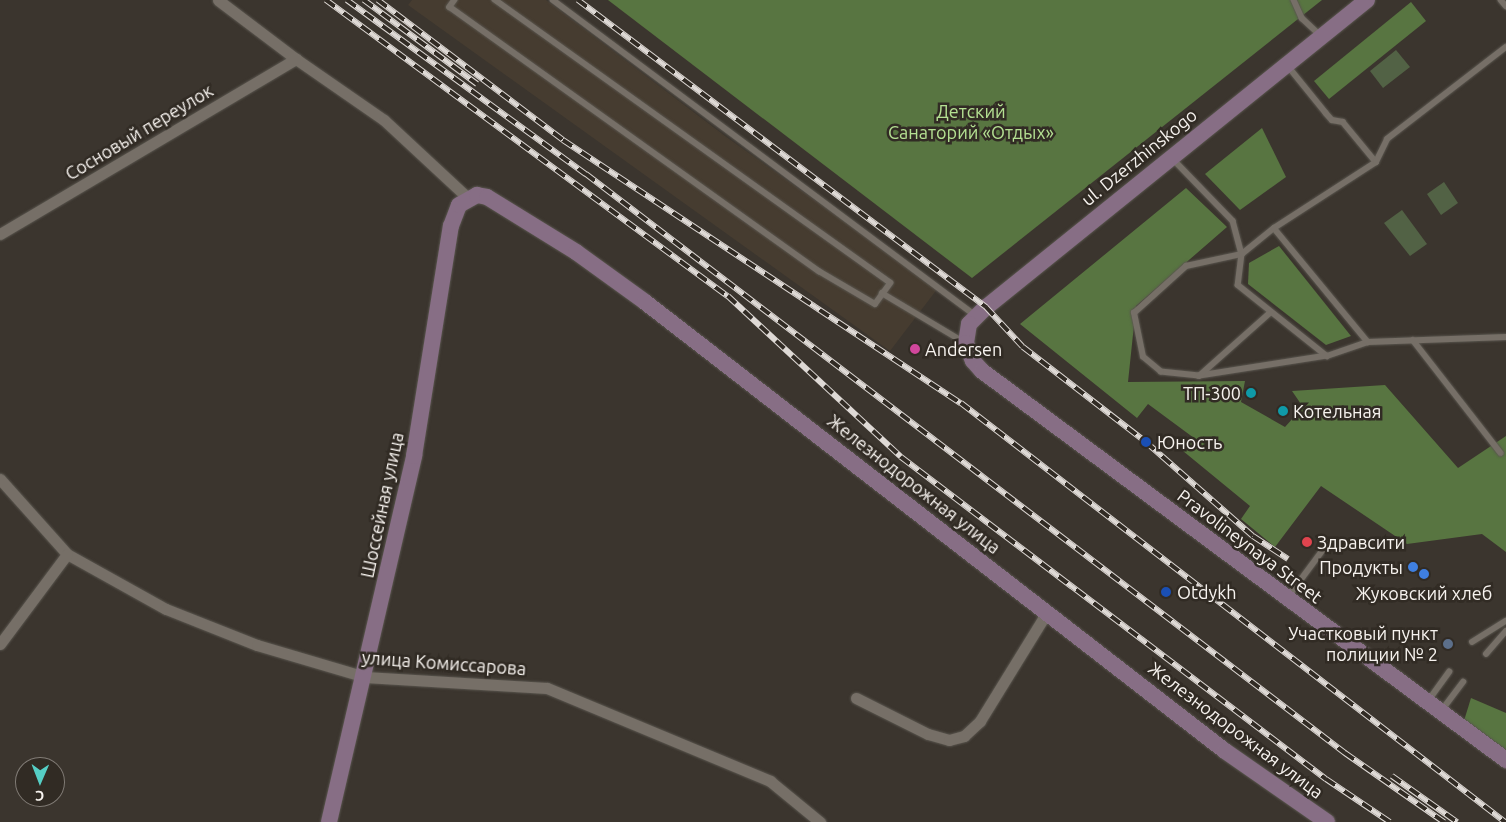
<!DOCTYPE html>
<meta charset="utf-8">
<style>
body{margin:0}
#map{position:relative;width:1506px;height:822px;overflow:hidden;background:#3b352e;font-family:Ubuntu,sans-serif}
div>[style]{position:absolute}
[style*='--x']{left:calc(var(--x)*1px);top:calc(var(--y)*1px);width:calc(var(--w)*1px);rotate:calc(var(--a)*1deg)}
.built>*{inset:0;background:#463c30}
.green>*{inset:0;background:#526245}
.forest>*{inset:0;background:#587541}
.roads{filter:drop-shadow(0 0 1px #59554e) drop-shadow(0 0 1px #59554e)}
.lane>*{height:5.5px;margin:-2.75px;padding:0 2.75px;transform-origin:2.75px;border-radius:2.75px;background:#766f67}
.street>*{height:11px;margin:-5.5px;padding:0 5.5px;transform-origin:5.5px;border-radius:5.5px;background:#766f67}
.secondary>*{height:16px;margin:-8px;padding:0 8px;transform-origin:8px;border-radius:8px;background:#876e85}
.rail>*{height:5.5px;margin-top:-2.75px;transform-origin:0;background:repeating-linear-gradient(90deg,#312b24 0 11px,#ded9d5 0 22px);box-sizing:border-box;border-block:1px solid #ded9d5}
.dots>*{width:14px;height:14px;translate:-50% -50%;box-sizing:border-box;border:2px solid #312b24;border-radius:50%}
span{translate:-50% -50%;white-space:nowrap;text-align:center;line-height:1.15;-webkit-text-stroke:5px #312b24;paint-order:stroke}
.park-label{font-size:18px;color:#b4e092}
.street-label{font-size:18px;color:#f7f3ef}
.poi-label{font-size:18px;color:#f7f3ef}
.left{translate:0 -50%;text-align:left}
.right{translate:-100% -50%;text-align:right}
.north{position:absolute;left:15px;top:757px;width:50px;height:50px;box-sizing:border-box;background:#312b24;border:1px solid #807b75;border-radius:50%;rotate:181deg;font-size:14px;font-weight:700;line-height:20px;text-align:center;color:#f7f3ef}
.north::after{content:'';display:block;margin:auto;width:18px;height:22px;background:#55cec5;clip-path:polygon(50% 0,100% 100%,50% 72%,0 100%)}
</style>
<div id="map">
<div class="built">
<i style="clip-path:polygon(412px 0,546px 0,725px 136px,938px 288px,890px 351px,408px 5px)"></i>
</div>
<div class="green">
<i style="clip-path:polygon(1396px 50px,1410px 67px,1383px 88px,1370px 71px)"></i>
<i style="clip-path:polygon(1444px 182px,1458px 203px,1441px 215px,1427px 194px)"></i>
<i style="clip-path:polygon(1402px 210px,1427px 244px,1410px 256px,1384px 223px)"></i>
</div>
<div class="forest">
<i style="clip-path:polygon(608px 0,1322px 0,972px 278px)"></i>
<i style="clip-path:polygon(1411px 2px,1426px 21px,1329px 99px,1314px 81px)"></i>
<i style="clip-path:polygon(1262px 128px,1286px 177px,1240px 210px,1205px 174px)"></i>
<i style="clip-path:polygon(1186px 188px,1227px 227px,1136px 306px,1128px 382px,1245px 381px,1241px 402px,1285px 427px,1303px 407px,1292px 391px,1385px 385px,1458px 468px,1506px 436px,1506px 552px,1482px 534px,1407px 544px,1321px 486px,1275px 547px,1241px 519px,1250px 506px,1183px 451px,1194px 438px,1148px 404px,1137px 418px,1020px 324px)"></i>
<i style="clip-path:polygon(1279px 246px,1351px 336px,1326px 345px,1248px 284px,1249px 263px)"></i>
<i style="clip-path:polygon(1471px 698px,1506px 713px,1506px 756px,1463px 724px)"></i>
</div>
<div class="roads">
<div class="lane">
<i style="--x:455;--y:0;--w:9;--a:126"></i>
<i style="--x:450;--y:7;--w:454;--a:35.6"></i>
<i style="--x:819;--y:271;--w:65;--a:30.5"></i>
<i style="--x:875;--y:304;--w:26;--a:-54"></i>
<i style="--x:890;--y:283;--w:486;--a:-144.4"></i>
<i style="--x:553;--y:0;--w:527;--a:36.74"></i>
<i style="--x:1294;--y:0;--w:20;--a:66"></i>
<i style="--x:1302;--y:18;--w:25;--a:43"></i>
<i style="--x:1501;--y:0;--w:8;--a:50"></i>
<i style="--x:1288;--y:66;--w:60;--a:51"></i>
<i style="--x:1326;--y:113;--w:9;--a:49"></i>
<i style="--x:1332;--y:120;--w:11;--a:10"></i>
<i style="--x:1343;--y:122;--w:52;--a:50.5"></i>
<i style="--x:1173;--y:159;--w:86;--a:45.9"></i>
<i style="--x:1233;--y:221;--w:34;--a:75"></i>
<i style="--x:1242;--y:254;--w:31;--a:97"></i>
<i style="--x:1238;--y:285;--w:114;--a:38.6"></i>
<i style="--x:1327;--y:356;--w:43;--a:-18.9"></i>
<i style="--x:1368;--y:342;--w:138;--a:-2.1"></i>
<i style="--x:1274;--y:228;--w:148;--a:50.5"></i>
<i style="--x:882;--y:293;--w:96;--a:30.9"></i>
<i style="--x:1413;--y:340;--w:143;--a:52.1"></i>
<i style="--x:1327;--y:356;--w:130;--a:171.1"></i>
<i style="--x:1199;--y:376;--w:38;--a:-174"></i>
<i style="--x:1161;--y:372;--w:23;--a:-140"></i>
<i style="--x:1143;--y:357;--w:45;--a:-101.6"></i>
<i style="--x:1134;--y:313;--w:70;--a:-42.1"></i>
<i style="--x:1186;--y:266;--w:57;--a:-12.1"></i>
<i style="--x:1242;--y:254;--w:41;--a:-39.1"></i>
<i style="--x:1274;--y:228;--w:121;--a:-32.9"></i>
<i style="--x:1376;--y:162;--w:25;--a:-64"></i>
<i style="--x:1387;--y:139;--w:150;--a:-37.7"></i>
<i style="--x:1199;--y:376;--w:96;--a:-41.6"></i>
<i style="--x:1288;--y:597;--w:67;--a:-53.5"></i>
<i style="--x:1472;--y:642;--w:40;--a:-32"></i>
<i style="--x:1486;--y:654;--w:30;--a:-49"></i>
<i style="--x:1428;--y:701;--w:36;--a:-54"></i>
<i style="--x:1442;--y:710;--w:35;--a:-53"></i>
</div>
<div class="street">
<i style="--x:218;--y:0;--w:98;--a:37.1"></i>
<i style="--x:296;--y:59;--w:107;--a:34.7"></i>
<i style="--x:384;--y:120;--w:115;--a:42.9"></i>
<i style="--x:0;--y:234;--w:344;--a:-30.6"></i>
<i style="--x:0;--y:479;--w:101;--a:48.2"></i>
<i style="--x:67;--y:554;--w:113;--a:29.1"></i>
<i style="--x:166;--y:609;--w:98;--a:21.6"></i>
<i style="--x:257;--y:645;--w:113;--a:16.5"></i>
<i style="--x:365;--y:677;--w:182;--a:3.5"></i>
<i style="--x:547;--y:688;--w:242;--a:22.6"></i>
<i style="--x:770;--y:781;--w:65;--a:39.4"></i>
<i style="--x:0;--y:644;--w:112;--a:-53.3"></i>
<i style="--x:856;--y:698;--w:80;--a:26.6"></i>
<i style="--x:928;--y:734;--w:22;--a:16"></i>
<i style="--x:949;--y:740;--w:16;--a:-15"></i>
<i style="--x:964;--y:736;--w:22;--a:-43"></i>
<i style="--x:980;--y:721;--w:128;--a:-58.4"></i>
</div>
<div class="secondary">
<i style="--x:1367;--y:0;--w:489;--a:141.1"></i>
<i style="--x:986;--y:307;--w:24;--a:135"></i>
<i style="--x:969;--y:324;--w:19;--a:99"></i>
<i style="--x:966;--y:343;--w:19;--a:69"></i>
<i style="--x:973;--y:361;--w:13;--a:48"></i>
<i style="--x:982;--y:371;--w:653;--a:36.59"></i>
<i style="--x:329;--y:822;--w:376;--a:-76.9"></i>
<i style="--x:414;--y:456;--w:233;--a:-80.9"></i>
<i style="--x:451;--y:226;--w:22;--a:-69"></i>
<i style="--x:459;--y:205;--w:21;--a:-29"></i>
<i style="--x:477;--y:195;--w:10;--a:11"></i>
<i style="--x:487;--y:197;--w:105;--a:31.7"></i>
<i style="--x:576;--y:252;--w:85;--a:35.9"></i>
<i style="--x:645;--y:302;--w:733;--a:37.74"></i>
<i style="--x:1225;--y:751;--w:124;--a:34.8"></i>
</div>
</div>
<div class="rail">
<i style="--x:326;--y:0;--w:499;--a:36.4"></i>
<i style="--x:728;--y:296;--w:236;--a:42.9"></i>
<i style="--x:901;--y:457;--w:533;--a:37.15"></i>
<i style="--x:1326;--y:779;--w:77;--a:33.9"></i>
<i style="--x:347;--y:0;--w:296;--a:36.1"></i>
<i style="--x:586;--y:174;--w:955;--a:37.34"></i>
<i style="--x:1345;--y:753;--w:121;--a:34.9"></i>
<i style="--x:364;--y:0;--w:141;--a:36.6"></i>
<i style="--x:378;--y:0;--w:232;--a:37.1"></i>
<i style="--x:563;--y:140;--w:477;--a:33.5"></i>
<i style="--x:961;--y:403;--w:687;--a:37.6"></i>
<i style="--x:578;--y:0;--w:511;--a:36.96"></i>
<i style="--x:986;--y:307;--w:54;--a:47.2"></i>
<i style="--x:1023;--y:347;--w:155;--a:37.7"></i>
<i style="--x:1146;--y:442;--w:142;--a:41.3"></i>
<i style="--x:1253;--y:536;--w:42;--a:33.3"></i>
<i style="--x:1392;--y:776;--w:80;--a:35.3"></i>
</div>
<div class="dots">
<i style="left:915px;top:349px;background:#d1479c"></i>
<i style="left:1251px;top:393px;background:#0f9aa8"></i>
<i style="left:1283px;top:411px;background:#0f9aa8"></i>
<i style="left:1146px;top:442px;background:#1a4fb4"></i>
<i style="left:1307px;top:542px;background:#e0444e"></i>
<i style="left:1413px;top:567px;background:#3f7fe0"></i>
<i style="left:1424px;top:574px;background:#3f7fe0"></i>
<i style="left:1166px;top:592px;background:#1a4fb4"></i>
<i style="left:1448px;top:644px;background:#5c6f8a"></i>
</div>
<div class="park-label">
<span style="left:971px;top:122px">Детский<br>Санаторий «Отдых»</span>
</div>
<div class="street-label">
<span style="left:139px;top:132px;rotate:-31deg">Сосновый переулок</span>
<span style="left:1139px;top:157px;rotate:-39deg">ul. Dzerzhinskogo</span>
<span style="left:914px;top:484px;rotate:38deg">Железнодорожная улица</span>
<span style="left:382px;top:505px;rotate:-78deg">Шоссейная улица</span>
<span style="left:1250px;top:546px;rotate:37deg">Pravolineynaya Street</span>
<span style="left:444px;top:663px;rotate:4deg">улица Комиссарова</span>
<span style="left:1236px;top:730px;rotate:37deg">Железнодорожная улица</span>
</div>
<div class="poi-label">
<span class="left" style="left:925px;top:349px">Andersen</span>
<span class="right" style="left:1241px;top:393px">ТП-300</span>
<span class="left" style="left:1293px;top:411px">Котельная</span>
<span class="left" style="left:1157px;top:442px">Юность</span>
<span class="left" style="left:1317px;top:542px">Здравсити</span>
<span class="right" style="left:1403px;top:567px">Продукты</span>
<span class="left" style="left:1177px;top:592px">Otdykh</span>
<span style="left:1424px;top:593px">Жуковский хлеб</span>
<span class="right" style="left:1438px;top:644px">Участковый пункт<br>полиции № 2</span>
</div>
<div class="north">С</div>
</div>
